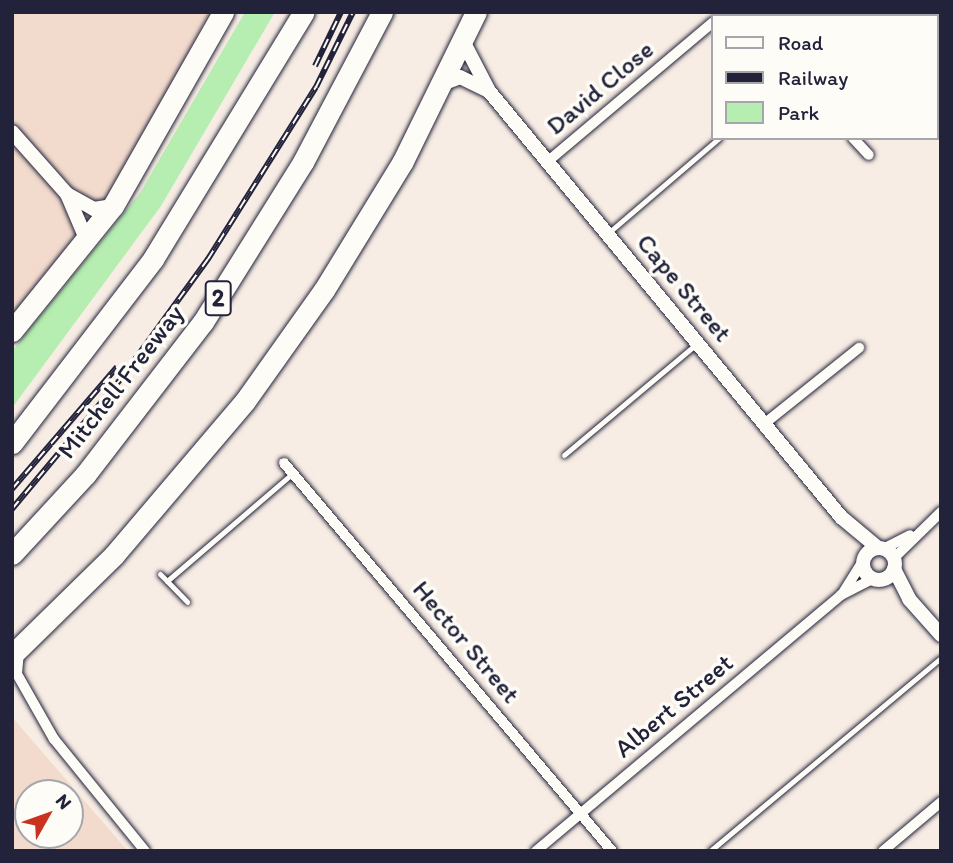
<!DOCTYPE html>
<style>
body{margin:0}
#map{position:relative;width:953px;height:863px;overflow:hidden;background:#f8ede4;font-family:Itim,sans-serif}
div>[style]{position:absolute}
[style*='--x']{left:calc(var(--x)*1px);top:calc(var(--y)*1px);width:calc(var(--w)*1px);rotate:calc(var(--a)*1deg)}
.built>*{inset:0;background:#f2dbcd}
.green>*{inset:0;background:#b6eeb1}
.roads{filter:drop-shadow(0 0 2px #22223b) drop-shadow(0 0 2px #22223b)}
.service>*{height:5px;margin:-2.5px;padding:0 2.5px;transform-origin:2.5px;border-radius:2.5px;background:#fdfcf7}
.minor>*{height:10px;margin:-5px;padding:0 5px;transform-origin:5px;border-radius:5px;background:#fdfcf7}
.tertiary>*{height:14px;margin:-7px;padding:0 7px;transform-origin:7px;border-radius:7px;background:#fdfcf7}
.tertiary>.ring{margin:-7px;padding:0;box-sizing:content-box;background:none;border:14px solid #fdfcf7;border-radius:50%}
.motorway>*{height:21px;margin:-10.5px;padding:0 10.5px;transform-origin:10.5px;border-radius:10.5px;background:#fdfcf7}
.rail>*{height:6px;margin-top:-3px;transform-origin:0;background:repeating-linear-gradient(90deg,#fdfcf7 0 10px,#22223b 0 20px);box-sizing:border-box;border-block:2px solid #22223b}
span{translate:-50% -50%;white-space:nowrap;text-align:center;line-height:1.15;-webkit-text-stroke:7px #fdfcf7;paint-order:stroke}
.shield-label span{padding:2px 5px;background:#fdfcf7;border:2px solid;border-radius:5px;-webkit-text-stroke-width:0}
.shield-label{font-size:24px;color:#22223b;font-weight:700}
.street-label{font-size:26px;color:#22223b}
.frame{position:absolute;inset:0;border:14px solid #22223b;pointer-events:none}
.legend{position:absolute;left:711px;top:14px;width:228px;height:126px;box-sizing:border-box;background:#fdfcf7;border:2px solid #a5a5ac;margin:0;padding:9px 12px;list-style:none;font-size:21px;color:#22223b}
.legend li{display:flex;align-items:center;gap:14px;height:35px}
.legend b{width:35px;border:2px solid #a5a5ac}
.north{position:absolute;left:14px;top:779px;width:70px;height:70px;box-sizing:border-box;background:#fdfcf7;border:2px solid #a5a5ac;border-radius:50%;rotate:50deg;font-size:19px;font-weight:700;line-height:28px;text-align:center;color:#22223b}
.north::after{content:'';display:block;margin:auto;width:24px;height:32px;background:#c8321e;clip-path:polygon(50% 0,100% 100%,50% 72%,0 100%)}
</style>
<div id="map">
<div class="built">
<i style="clip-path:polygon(12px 12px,210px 12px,113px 193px,12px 322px)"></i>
<i style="clip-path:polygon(evenodd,12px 717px,128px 851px,12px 851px,12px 717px,28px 793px,70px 793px,70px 835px,28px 835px,28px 793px)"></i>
</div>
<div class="green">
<i style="clip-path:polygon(245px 12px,275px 12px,161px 206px,12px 408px,12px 351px,140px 193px)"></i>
</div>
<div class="roads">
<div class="service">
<i style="--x:607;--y:234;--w:148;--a:-40.6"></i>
<i style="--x:564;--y:455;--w:171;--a:-40"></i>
<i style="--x:160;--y:574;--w:10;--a:45"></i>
<i style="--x:167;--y:581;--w:166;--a:-40.6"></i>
<i style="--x:167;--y:581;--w:29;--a:46"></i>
<i style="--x:710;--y:851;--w:301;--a:-39.9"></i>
</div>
<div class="minor">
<i style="--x:776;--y:12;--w:19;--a:12"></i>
<i style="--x:721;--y:16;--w:7;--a:-34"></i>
<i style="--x:853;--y:138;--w:23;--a:47"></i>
<i style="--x:547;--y:162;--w:217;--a:-40.1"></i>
<i style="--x:764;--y:424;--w:122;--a:-38.7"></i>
<i style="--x:284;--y:463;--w:508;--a:49.79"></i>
<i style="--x:885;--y:548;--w:28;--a:-27"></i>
<i style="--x:894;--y:558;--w:66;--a:-44.4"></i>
<i style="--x:843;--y:593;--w:36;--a:-58"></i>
<i style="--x:19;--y:651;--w:23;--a:95"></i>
<i style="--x:17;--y:674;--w:75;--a:60.4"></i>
<i style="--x:54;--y:739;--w:144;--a:50.9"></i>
<i style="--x:536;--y:851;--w:398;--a:-40"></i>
<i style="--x:841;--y:595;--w:36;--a:-27"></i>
<i style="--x:883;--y:851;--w:76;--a:-40.2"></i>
</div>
<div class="tertiary">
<i style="--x:463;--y:41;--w:56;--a:62.5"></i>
<i style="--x:442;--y:84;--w:19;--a:-21"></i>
<i style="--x:460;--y:77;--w:32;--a:26"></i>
<i style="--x:489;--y:91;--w:553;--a:50.43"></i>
<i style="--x:841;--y:517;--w:47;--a:39.8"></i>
<i style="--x:12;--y:132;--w:83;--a:48.4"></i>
<i style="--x:67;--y:194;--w:31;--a:29"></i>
<i style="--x:94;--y:209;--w:19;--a:-9"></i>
<i style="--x:67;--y:194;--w:51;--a:66.9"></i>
<i class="ring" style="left:863px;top:548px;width:18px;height:18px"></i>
<i style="--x:894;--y:569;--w:34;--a:63"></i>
<i style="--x:909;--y:599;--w:48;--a:48.4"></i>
</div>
<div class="motorway">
<i style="--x:12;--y:331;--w:161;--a:-51.1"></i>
<i style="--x:113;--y:206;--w:223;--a:-60.4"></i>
<i style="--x:12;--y:443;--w:232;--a:-52.5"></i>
<i style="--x:153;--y:259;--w:289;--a:-58.6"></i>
<i style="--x:12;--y:554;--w:108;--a:-47.3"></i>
<i style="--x:85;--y:475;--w:193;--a:-52.4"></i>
<i style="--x:203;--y:322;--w:189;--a:-58"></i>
<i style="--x:303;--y:162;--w:170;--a:-62.2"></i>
<i style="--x:12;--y:655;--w:143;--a:-44.4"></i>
<i style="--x:114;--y:555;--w:202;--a:-49.6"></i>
<i style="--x:245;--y:401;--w:136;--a:-54.6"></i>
<i style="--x:324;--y:290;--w:151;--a:-58.5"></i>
<i style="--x:403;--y:161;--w:166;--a:-63.9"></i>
</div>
</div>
<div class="rail">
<i style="--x:315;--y:66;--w:60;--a:-64.3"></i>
<i style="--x:12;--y:489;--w:161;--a:-49.3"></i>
<i style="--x:12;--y:509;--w:168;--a:-50.1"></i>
<i style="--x:120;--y:380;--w:150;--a:-54"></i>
<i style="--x:208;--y:259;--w:203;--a:-57.9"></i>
<i style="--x:316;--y:87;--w:84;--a:-63.7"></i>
</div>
<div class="shield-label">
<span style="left:218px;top:298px">2</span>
</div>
<div class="street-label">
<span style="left:600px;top:88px;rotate:-40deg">David Close</span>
<span style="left:684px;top:288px;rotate:50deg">Cape Street</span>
<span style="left:121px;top:382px;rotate:-52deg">Mitchell Freeway</span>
<span style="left:466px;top:642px;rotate:50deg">Hector Street</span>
<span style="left:674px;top:706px;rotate:-40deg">Albert Street</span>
</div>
<div class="frame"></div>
<ul class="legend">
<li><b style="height:9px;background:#fdfcf7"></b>Road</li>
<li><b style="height:9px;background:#22223b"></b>Railway</li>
<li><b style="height:19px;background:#b6eeb1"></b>Park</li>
</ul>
<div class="north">N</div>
</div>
